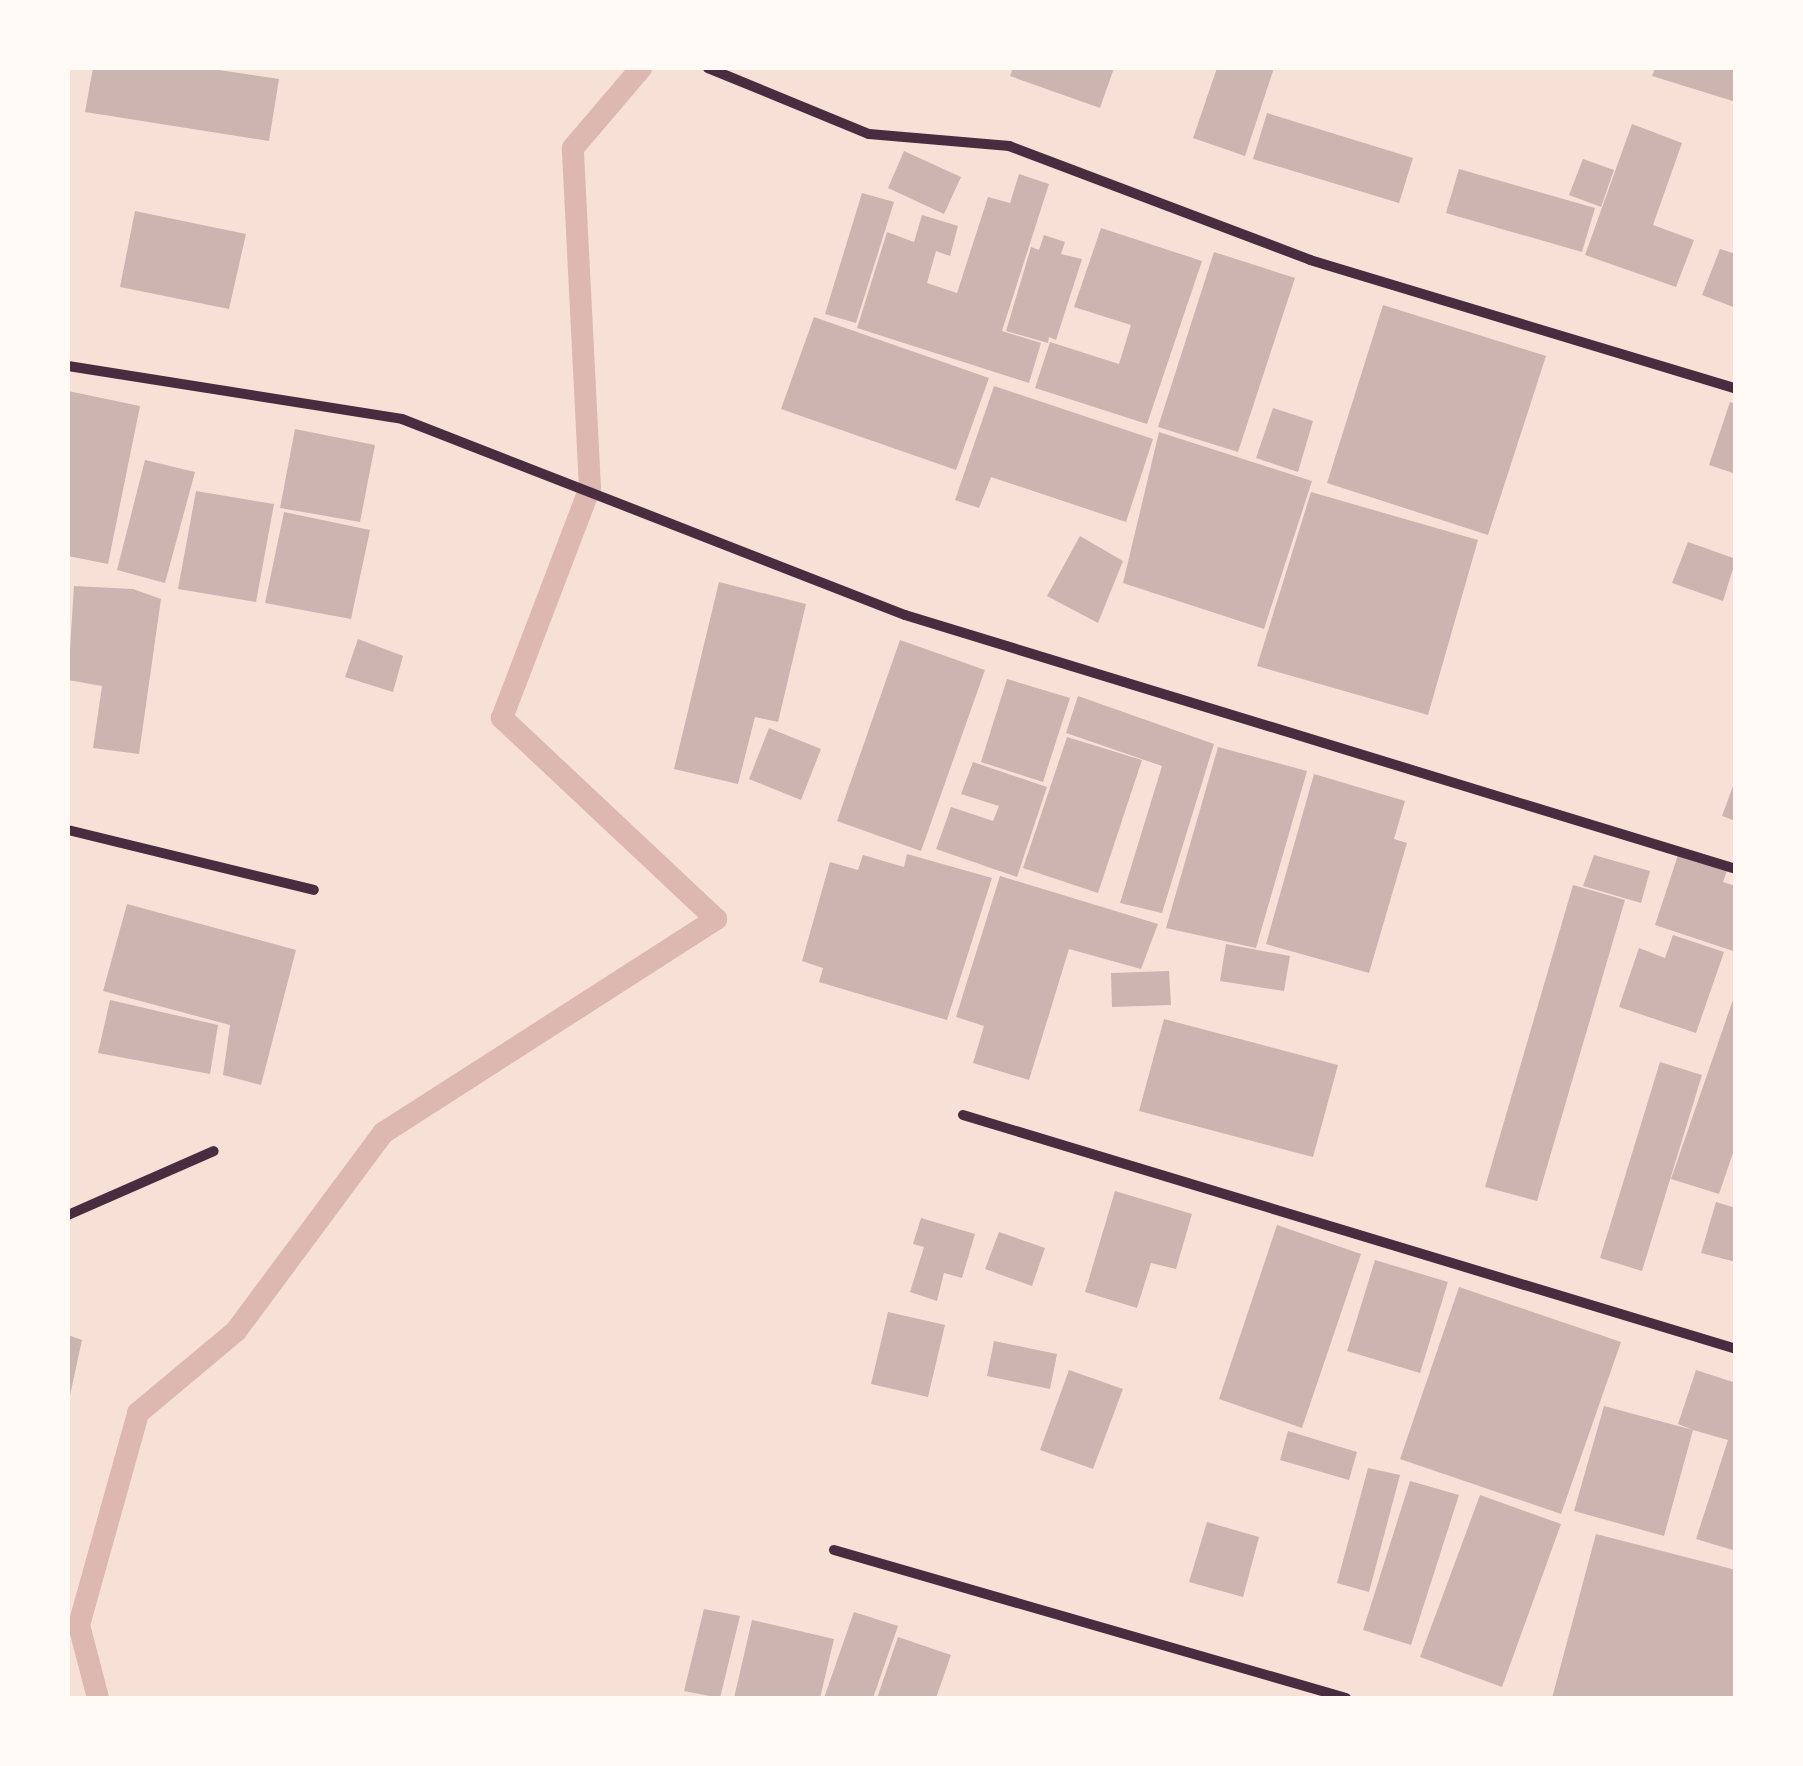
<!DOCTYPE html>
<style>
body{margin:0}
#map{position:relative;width:1803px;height:1766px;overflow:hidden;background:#f7e1d7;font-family:Arial,sans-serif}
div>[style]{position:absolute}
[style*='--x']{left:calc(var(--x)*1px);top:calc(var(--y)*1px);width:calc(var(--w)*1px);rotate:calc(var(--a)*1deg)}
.stream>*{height:22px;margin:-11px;padding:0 11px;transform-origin:11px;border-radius:11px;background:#dcb8b0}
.building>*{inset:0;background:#ccb4b1}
.minor>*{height:10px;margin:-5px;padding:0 5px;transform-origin:5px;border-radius:5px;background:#4a2c40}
span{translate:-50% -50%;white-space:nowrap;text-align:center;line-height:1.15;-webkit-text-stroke:8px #fffaf5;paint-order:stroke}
.frame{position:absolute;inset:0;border:70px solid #fffaf5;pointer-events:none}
</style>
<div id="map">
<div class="stream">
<i style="--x:98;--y:1698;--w:75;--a:-104.6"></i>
<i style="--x:79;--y:1625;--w:220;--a:-74.4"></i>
<i style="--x:138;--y:1413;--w:128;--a:-39.9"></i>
<i style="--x:236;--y:1331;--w:247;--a:-53.4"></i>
<i style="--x:383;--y:1133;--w:396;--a:-32.7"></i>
<i style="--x:716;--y:919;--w:294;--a:-136.8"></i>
<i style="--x:502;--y:718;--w:246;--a:-69.1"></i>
<i style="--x:590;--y:488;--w:340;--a:-92.9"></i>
<i style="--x:573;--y:148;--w:105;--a:-49.6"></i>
</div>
<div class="building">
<i style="clip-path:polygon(93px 68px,205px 68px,279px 79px,269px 141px,85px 112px)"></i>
<i style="clip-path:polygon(1013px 68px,1114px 68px,1100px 108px,1010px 76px)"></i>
<i style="clip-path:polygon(1217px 68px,1274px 68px,1245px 156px,1193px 138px)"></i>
<i style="clip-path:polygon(1655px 68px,1736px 68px,1736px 102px,1652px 76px)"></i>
<i style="clip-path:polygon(1267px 113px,1413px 158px,1399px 203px,1253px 159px)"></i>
<i style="clip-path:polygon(1632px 124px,1682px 143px,1653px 225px,1694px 240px,1676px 287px,1585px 255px)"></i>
<i style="clip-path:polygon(904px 151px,961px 177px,944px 214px,888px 188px)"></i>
<i style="clip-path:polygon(1583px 159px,1614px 170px,1601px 207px,1569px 195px)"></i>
<i style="clip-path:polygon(1459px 169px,1595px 208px,1582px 252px,1446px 213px)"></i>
<i style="clip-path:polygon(1019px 174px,1049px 184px,1002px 331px,1041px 343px,1029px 383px,857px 328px,887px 232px,914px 242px,922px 215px,958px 226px,950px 256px,936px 251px,927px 283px,957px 293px,988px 197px,1010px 203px)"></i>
<i style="clip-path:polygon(862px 193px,894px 202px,856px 323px,825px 314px)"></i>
<i style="clip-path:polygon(135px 211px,246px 234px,229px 309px,120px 287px)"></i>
<i style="clip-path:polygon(1101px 228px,1202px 261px,1147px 424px,1035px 388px,1050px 342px,1119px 364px,1131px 325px,1074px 307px)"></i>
<i style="clip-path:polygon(1044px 235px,1065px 242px,1061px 254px,1082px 259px,1056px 340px,1049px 337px,1048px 343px,1006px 331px,1031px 247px,1039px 250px)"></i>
<i style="clip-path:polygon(1720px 249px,1736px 254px,1736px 308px,1702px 295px)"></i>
<i style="clip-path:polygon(1214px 252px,1295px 278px,1238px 452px,1158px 427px)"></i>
<i style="clip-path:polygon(1383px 305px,1546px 356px,1488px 535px,1327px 483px)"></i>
<i style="clip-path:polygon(814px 317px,989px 378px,956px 470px,781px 409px)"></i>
<i style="clip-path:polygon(994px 386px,1153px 439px,1126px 522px,991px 477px,979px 508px,955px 500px)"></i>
<i style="clip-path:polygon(68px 391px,140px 406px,108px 564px,68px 556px)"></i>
<i style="clip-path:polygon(1730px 402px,1736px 404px,1736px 474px,1709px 465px)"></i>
<i style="clip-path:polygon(1273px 408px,1313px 421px,1298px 472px,1256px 458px)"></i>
<i style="clip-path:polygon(295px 429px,375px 445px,360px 522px,280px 508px)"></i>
<i style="clip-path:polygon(1159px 432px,1312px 481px,1264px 629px,1123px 583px)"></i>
<i style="clip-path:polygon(145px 460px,195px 472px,165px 583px,117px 570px)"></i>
<i style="clip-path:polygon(196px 491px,274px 504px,256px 602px,178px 589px)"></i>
<i style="clip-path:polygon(1311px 492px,1478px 540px,1428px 715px,1257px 666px)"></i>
<i style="clip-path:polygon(284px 512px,370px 530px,351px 619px,265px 603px)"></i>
<i style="clip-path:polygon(1080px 536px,1123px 561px,1098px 623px,1047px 596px)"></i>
<i style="clip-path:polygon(1688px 542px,1736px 559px,1723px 601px,1672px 583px)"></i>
<i style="clip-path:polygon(719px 582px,806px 604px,778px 722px,755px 717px,738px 784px,674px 769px)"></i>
<i style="clip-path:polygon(74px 586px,133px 589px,161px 599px,139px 754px,93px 748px,102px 686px,68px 680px)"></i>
<i style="clip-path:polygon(358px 639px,403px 656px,393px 692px,345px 677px)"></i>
<i style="clip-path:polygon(900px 640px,985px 670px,921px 851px,837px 821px)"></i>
<i style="clip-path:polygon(1007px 679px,1070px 698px,1043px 782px,981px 762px)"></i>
<i style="clip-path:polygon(1078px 696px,1214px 744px,1162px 913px,1120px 903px,1162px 766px,1066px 733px)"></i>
<i style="clip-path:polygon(769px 728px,821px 749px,801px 800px,749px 779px)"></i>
<i style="clip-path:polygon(1067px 737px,1142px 760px,1098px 893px,1023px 868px)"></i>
<i style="clip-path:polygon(1218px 747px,1307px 771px,1256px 948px,1166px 928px)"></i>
<i style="clip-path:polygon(973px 762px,1047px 787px,1017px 877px,936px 849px,951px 807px,993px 821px,999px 806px,961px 794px)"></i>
<i style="clip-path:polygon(1314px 774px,1405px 801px,1394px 839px,1407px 843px,1369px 973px,1266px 944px)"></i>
<i style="clip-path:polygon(1736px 778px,1736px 821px,1722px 816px)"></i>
<i style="clip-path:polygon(907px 854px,992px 878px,947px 1020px,819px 982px,823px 968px,802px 961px,830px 862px,858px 870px,863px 855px,904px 867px)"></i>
<i style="clip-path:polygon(1594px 855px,1650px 871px,1641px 903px,1583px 886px)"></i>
<i style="clip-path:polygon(1678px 855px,1727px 871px,1723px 882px,1736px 886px,1736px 952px,1655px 925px)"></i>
<i style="clip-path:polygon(1000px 876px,1158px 924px,1141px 969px,1069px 949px,1029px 1080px,973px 1063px,984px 1026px,956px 1017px)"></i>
<i style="clip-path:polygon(1573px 885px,1625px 900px,1537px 1201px,1485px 1187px)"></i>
<i style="clip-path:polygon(127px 904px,296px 950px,261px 1085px,223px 1075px,230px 1025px,103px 991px)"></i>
<i style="clip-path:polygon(1673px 935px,1724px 952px,1696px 1033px,1619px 1007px,1639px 948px,1665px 958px)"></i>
<i style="clip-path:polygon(1226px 944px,1290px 956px,1284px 991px,1220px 981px)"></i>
<i style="clip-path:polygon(1169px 971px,1171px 1005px,1112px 1007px,1111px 973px)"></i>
<i style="clip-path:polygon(1735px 994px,1736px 1144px,1719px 1194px,1671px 1179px)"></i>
<i style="clip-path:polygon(110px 1000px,218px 1025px,210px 1074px,98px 1053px)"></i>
<i style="clip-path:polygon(1164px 1019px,1338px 1065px,1313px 1157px,1139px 1111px)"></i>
<i style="clip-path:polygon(1660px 1062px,1702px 1075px,1642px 1271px,1600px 1258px)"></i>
<i style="clip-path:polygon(1115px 1191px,1192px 1214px,1176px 1269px,1151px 1263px,1137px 1308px,1085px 1292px)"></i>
<i style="clip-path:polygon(1716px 1202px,1736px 1208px,1736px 1262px,1701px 1253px)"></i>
<i style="clip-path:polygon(921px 1218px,975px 1234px,962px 1278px,944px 1273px,937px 1301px,910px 1292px,924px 1247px,913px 1244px)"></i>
<i style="clip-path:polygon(1277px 1225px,1361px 1254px,1302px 1428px,1219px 1399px)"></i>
<i style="clip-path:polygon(999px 1232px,1045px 1248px,1032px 1286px,985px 1269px)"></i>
<i style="clip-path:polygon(1375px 1260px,1448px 1282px,1420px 1373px,1347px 1351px)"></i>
<i style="clip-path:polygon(1459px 1287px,1621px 1342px,1561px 1514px,1400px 1459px)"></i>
<i style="clip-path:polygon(888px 1312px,945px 1325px,928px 1397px,871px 1384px)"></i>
<i style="clip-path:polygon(68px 1335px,82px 1340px,69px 1400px,68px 1400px)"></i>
<i style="clip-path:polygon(994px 1341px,1057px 1354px,1050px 1389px,987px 1376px)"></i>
<i style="clip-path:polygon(1069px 1370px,1123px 1389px,1093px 1469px,1040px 1450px)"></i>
<i style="clip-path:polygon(1696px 1370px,1736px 1383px,1736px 1551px,1696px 1539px,1728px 1440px,1693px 1430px,1664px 1536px,1574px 1511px,1604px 1406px,1693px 1430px,1678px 1424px)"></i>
<i style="clip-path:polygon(1288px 1431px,1357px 1452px,1349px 1480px,1280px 1460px)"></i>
<i style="clip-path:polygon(1368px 1468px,1400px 1475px,1369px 1592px,1337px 1583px)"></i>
<i style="clip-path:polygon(1410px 1481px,1459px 1495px,1411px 1645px,1363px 1630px)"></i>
<i style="clip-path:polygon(1480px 1495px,1561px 1524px,1502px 1687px,1420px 1657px)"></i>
<i style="clip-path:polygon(1207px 1522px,1259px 1537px,1243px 1597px,1189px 1582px)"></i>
<i style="clip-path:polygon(1596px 1534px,1736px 1570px,1736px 1698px,1552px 1698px)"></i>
<i style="clip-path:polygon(704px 1609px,740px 1616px,720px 1698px,684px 1691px)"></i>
<i style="clip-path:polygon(854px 1612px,898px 1626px,873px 1698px,824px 1698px)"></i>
<i style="clip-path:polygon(752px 1620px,834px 1639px,820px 1698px,734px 1698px)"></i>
<i style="clip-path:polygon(898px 1637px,951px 1655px,936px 1698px,877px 1698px)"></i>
</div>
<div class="minor">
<i style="--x:708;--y:68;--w:174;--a:22.3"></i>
<i style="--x:869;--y:134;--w:141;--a:4.9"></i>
<i style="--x:1009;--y:146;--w:322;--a:20.7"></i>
<i style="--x:1310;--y:260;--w:445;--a:16.8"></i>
<i style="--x:68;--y:366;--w:338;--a:9"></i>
<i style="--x:402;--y:419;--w:540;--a:21.29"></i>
<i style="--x:905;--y:615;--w:869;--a:17"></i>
<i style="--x:68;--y:830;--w:253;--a:13.7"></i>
<i style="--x:963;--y:1115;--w:808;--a:16.84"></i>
<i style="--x:68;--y:1215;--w:159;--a:-23.7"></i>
<i style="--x:834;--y:1550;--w:533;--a:16.12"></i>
</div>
<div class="frame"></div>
</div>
